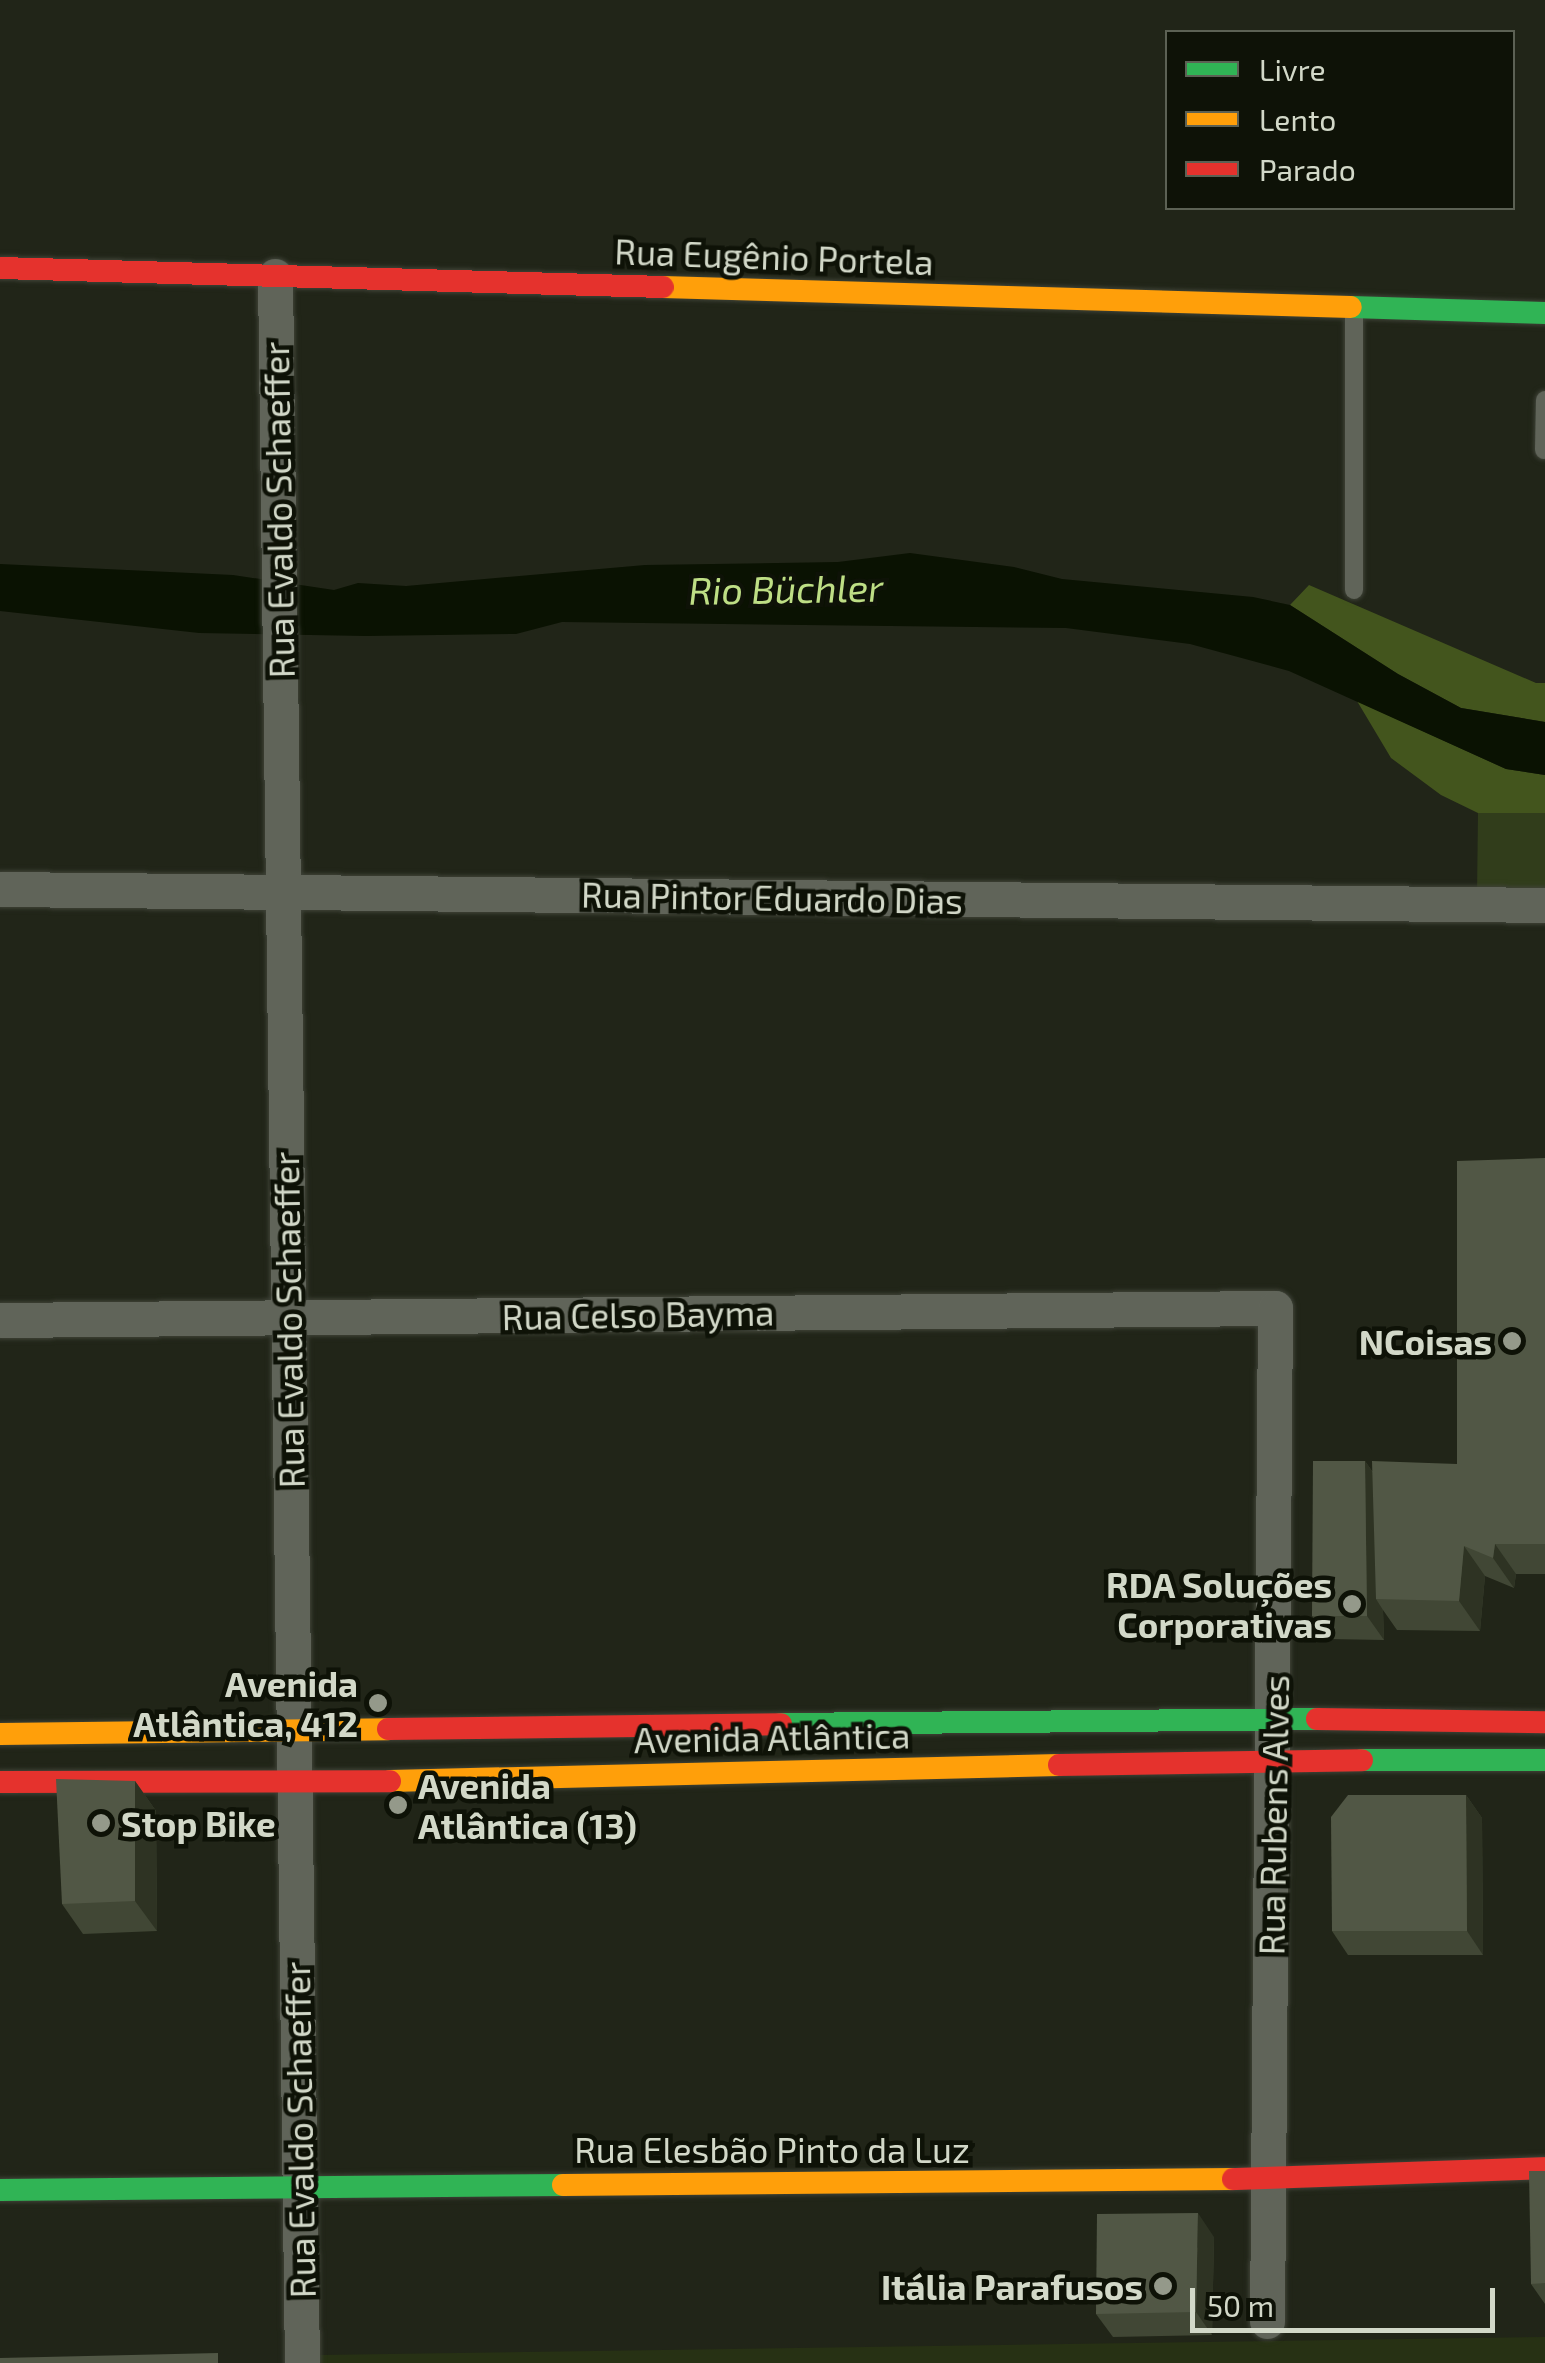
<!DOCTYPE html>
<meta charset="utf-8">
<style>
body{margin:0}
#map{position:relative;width:1545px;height:2363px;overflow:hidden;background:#212518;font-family:"Exo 2",sans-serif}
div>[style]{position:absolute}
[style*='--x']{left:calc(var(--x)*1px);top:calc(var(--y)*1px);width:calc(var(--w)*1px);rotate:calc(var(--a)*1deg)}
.built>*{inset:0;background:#273114}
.green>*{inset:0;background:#313d1b}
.forest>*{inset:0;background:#43551d}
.water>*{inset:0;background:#0a1202}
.roads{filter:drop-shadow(0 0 2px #3e4237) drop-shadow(0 0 2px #3e4237)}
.lane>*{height:18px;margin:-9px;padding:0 9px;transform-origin:9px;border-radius:9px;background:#606459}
.street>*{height:35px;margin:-17.5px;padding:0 17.5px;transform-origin:17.5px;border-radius:17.5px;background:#606459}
.fast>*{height:22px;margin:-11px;padding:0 11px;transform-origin:11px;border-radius:11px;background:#30b455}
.slow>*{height:22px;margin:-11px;padding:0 11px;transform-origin:11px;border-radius:11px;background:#ff9f0a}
.jam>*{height:22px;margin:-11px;padding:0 11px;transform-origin:11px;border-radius:11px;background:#e5322d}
.wall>*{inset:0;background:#414735}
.shaded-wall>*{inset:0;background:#2e3323}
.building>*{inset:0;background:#515745}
.dots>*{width:28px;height:28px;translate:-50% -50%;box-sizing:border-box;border:5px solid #0e1207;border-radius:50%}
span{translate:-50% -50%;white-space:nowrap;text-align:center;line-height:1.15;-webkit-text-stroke:9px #0e1207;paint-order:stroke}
.street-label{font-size:35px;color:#d2d8c8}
.poi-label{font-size:35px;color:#d2d8c8;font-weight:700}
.right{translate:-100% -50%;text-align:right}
.left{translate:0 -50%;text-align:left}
.water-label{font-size:38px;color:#bede85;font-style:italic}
.legend{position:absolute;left:1165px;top:30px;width:350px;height:180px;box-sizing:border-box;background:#0e1207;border:2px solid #5c6154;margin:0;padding:12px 18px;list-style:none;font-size:30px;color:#d2d8c8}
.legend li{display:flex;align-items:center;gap:20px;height:50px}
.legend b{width:50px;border:2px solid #5c6154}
.scale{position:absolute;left:1190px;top:2288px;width:305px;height:45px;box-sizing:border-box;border:5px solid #d2d8c8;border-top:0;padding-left:12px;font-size:30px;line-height:35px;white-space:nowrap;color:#d2d8c8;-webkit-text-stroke:8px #0e1207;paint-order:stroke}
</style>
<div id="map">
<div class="built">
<i style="clip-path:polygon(1545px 2337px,1545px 2363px,318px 2363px,318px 2355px)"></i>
</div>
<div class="green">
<i style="clip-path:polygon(1478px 813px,1545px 813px,1545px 895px,1477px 895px)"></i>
</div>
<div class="forest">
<i style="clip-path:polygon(1309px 585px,1536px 683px,1545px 683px,1545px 722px,1461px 708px,1398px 674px,1290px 605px)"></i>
<i style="clip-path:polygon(1357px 701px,1506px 769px,1545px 775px,1545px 813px,1478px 813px,1441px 795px,1391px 758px)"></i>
</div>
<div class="water">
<i style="clip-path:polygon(910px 553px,1014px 567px,1062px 579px,1253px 597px,1290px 605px,1398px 674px,1461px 708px,1545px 722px,1545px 775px,1506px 769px,1289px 671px,1190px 644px,1066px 628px,562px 622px,516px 634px,366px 636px,199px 633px,0 611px,0 564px,233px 575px,334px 590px,358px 583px,406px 586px,645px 565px,838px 562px)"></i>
</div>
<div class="roads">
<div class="lane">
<i style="--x:1354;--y:308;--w:282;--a:90"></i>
<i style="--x:1544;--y:450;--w:50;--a:-88.9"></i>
</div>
<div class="street">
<i style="--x:275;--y:276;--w:2087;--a:89.26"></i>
<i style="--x:0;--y:889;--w:1545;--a:0.59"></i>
<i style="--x:0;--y:1320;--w:1275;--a:-0.54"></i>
<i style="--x:1275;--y:1308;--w:1013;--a:90.45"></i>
</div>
<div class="fast">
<i style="--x:1351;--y:307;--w:194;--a:1.8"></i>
<i style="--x:781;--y:1724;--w:536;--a:-0.53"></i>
<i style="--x:1362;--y:1760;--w:183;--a:0"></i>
<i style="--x:0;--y:2190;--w:563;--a:-0.51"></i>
</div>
<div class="slow">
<i style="--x:663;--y:287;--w:688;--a:1.67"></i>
<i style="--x:0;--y:1734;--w:388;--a:-0.7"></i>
<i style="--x:390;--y:1781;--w:669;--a:-1.37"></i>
<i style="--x:563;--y:2185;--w:670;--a:-0.51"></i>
</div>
<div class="jam">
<i style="--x:0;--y:268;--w:663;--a:1.64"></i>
<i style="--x:1317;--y:1719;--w:228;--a:0.8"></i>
<i style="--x:388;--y:1729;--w:393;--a:-0.7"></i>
<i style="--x:1059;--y:1765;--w:303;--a:-0.9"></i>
<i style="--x:0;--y:1782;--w:390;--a:-0.1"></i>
<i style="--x:1233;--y:2179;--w:312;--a:-2"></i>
</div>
</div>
<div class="wall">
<i style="clip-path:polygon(1545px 1158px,1545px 1574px,1516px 1574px,1514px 1588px,1485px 1576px,1480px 1631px,1397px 1630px,1383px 1610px,1384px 1640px,1328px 1639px,1312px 1616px,1365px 1461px,1372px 1471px,1457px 1464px)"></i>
<i style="clip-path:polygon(135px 1781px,156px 1811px,157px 1931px,83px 1934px,62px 1904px)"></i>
<i style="clip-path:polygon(1466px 1795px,1482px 1818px,1483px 1955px,1348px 1955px,1332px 1931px)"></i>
<i style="clip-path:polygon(1545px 2171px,1545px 2304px,1531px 2284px)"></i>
<i style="clip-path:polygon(1214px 2237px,1212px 2335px,1113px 2337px,1096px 2314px)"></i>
</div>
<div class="shaded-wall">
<i style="clip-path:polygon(1365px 1461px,1381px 1484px,1376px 1599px,1383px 1610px,1384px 1640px,1367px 1616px)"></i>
<i style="clip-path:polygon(1495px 1544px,1516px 1574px,1514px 1588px,1493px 1558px)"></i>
<i style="clip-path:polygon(1464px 1546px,1485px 1576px,1480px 1631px,1459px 1601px)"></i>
<i style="clip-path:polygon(135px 1781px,156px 1811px,157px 1931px,135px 1901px)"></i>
<i style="clip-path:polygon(1466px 1795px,1482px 1818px,1483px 1955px,1467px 1931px)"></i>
<i style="clip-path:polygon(1198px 2213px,1214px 2237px,1212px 2335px,1196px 2312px)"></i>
</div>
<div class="building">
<i style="clip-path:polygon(1545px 1158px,1545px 1544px,1495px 1544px,1493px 1558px,1464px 1546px,1459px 1601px,1376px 1599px,1372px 1461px,1457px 1464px,1457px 1161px)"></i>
<i style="clip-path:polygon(1313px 1461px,1365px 1461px,1367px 1616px,1312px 1616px)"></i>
<i style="clip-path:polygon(56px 1779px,135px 1781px,135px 1901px,62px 1904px)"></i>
<i style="clip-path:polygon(1348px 1795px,1466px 1795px,1467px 1931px,1332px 1931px,1331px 1817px)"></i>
<i style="clip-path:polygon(1529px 2171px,1545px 2171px,1545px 2283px,1531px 2284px)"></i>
<i style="clip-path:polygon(1198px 2213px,1196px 2312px,1096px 2314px,1097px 2214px)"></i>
<i style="clip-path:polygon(218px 2353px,218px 2363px,0 2363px,0 2358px)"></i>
</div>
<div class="dots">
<i style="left:1512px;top:1341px;background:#94998a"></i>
<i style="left:1352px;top:1604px;background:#94998a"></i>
<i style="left:378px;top:1703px;background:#94998a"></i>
<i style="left:398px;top:1805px;background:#94998a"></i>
<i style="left:101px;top:1823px;background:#94998a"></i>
<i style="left:1163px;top:2286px;background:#94998a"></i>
</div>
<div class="street-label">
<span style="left:774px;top:256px;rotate:2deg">Rua Eugênio Portela</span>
<span style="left:278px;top:510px;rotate:-91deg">Rua Evaldo Schaeffer</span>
<span style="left:772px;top:897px;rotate:1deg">Rua Pintor Eduardo Dias</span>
<span style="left:638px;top:1314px;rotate:-1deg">Rua Celso Bayma</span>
<span style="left:288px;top:1320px;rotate:-91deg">Rua Evaldo Schaeffer</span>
<span style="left:772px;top:1737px;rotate:-1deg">Avenida Atlântica</span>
<span style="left:1273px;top:1815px;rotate:-89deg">Rua Rubens Alves</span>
<span style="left:299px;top:2130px;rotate:-91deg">Rua Evaldo Schaeffer</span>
<span style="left:772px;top:2149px">Rua Elesbão Pinto da Luz</span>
</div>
<div class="poi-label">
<span class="right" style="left:1492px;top:1341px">NCoisas</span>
<span class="right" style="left:1332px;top:1604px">RDA Soluções<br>Corporativas</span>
<span class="right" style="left:358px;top:1703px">Avenida<br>Atlântica, 412</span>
<span class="left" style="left:418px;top:1805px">Avenida<br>Atlântica (13)</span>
<span class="left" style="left:121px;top:1823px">Stop Bike</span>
<span class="right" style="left:1143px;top:2286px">Itália Parafusos</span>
</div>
<div class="water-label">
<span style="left:786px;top:589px;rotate:-1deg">Rio Büchler</span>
</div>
<ul class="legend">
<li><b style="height:12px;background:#30b455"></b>Livre</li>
<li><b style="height:12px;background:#ff9f0a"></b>Lento</li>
<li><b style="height:12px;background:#e5322d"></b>Parado</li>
</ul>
<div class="scale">50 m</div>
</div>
